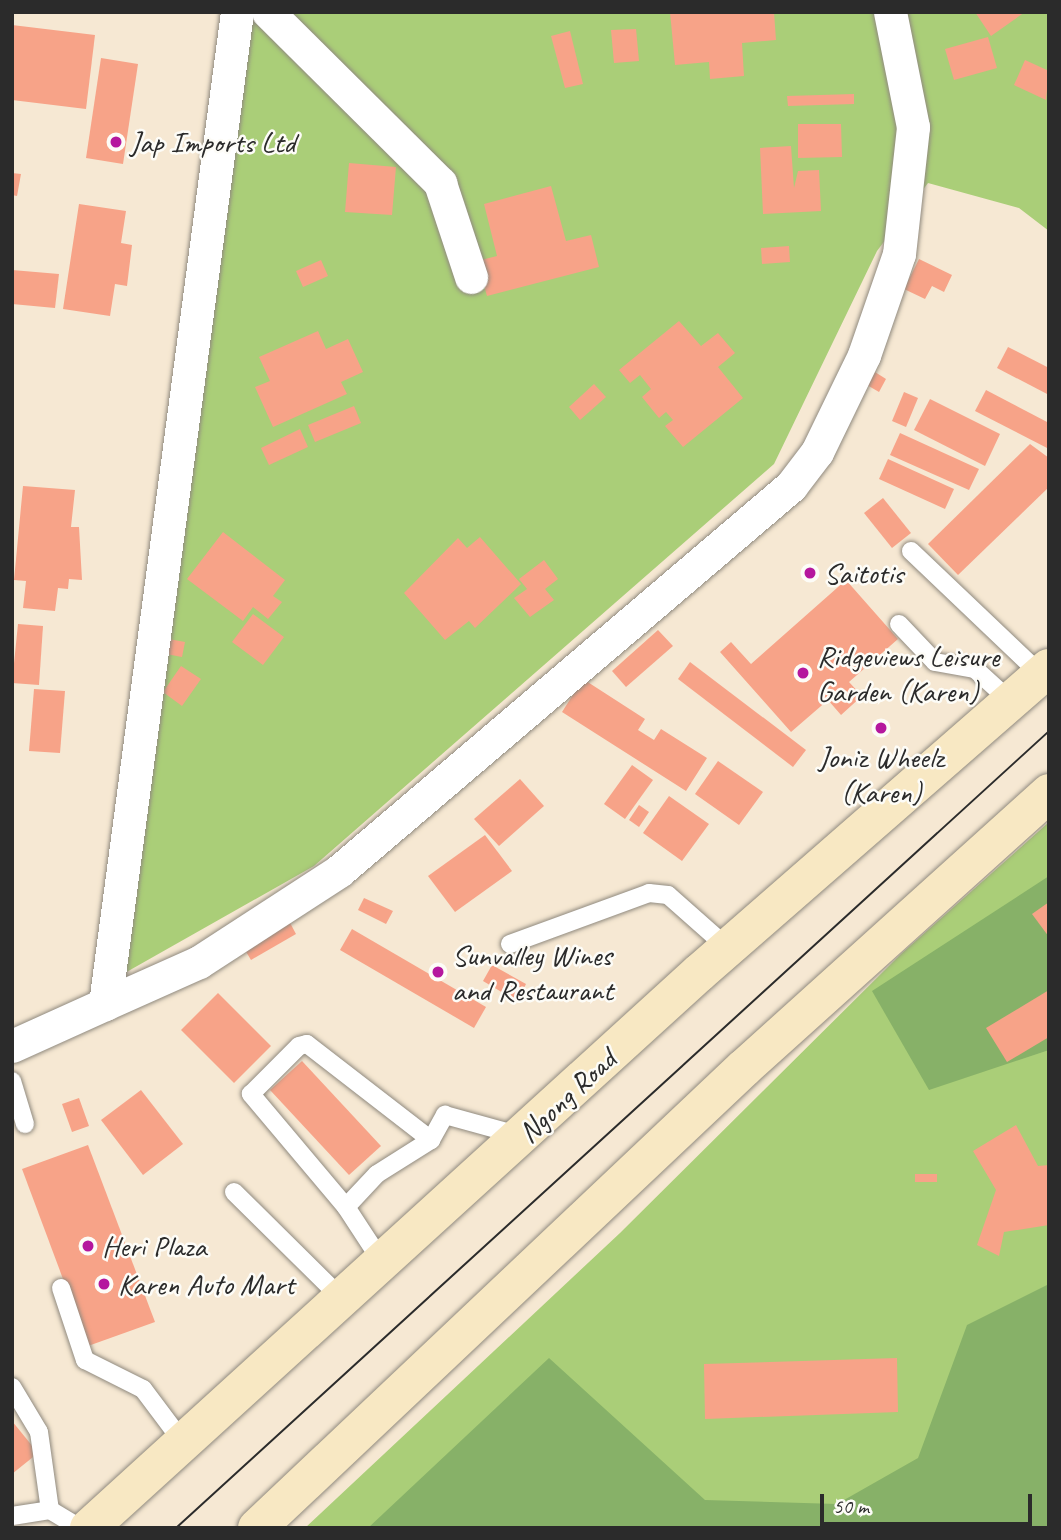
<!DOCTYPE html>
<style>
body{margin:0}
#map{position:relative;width:1061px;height:1540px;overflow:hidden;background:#f6e8d3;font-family:Caveat,sans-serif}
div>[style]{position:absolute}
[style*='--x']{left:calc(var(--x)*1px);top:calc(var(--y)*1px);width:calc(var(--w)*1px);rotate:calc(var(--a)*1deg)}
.green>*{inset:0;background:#aace78}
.forest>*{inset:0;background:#87b168}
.building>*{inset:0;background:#f7a388}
.roads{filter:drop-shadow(0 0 2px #908a7f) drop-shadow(0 0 2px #908a7f)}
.lane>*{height:18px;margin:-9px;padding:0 9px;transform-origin:9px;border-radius:9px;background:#fff}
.street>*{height:33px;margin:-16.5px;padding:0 16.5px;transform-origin:16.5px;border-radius:16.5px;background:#fff}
.secondary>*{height:38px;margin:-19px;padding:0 19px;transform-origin:19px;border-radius:19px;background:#f8e8c3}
.tram>*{height:2px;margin:-1px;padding:0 1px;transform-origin:1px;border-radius:1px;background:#2b2b2b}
.dots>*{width:19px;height:19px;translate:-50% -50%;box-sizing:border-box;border:4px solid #fdfcf7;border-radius:50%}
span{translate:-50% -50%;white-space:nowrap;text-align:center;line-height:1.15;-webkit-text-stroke:5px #fdfcf7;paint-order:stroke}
.poi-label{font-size:30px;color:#2b2b2b}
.left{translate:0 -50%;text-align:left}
.street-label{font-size:30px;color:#2b2b2b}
.frame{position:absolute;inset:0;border:14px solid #2b2b2b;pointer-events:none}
.scale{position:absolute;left:820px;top:1494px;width:212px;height:32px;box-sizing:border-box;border:4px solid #2b2b2b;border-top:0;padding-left:9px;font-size:21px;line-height:24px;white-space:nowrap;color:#2b2b2b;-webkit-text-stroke:5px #fdfcf7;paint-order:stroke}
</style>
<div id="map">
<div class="green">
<i style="clip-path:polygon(252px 12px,1049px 12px,1049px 231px,1019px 208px,928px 183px,877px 251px,774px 464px,314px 866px,123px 974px)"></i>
<i style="clip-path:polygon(1049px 822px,1049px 1528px,305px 1528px,620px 1233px,902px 953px)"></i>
</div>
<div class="forest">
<i style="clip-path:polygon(1049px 876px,1049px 1050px,929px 1090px,872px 991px)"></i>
<i style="clip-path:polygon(1049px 1284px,1049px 1528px,368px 1528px,549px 1358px,705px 1500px,837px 1504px,918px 1458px,967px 1325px)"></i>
</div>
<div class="building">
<i style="clip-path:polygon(670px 12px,774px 12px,776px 40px,742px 43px,744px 76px,710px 79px,709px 62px,675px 65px)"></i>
<i style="clip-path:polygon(975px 12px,1025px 12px,991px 36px)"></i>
<i style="clip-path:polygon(12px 25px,95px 35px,86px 109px,12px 100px)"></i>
<i style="clip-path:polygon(636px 29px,639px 61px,614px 63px,611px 30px)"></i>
<i style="clip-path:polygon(570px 31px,583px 84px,565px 88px,551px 36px)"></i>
<i style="clip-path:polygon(988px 37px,997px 68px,954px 80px,945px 49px)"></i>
<i style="clip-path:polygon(101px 58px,138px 64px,123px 164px,86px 158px)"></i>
<i style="clip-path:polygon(1025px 60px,1049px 71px,1046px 100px,1014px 85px)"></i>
<i style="clip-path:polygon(854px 94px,854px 104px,788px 106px,787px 96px)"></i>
<i style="clip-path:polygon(798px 124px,841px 124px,842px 157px,798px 158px)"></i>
<i style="clip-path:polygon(791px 146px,794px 188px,798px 171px,819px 170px,821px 211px,763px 214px,760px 148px)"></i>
<i style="clip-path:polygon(349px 163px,396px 167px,392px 215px,345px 212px)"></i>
<i style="clip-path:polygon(12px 173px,21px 174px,17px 196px,12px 195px)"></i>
<i style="clip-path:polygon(551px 186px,566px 241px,591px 235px,599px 267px,487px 296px,477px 261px,497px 256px,484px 204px)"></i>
<i style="clip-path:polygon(79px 204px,126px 211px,121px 243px,132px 245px,127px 286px,115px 284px,110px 316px,63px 309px)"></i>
<i style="clip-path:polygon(789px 246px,790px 262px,762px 264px,761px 248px)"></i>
<i style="clip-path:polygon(919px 259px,952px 275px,944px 292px,932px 286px,925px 299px,904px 289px)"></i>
<i style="clip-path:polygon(321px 260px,328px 276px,303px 287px,296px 271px)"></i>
<i style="clip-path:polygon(12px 270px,59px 274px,55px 308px,12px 304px)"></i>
<i style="clip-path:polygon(679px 321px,701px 346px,718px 333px,735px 353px,718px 367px,743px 398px,683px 447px,665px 426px,673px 420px,666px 412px,659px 418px,642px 397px,651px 389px,640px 375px,630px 383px,619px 370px)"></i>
<i style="clip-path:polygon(318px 331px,326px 349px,348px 339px,363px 372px,341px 382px,347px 394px,273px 427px,255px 387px,270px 381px,259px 357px)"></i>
<i style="clip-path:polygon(1008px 347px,1049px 368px,1049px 395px,997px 368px)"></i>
<i style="clip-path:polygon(875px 372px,886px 379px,879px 392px,867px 385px)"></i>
<i style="clip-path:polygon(594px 384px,606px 397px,580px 420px,569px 407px)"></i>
<i style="clip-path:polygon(986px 390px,1049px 423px,1049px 449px,975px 411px)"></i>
<i style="clip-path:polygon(904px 392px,918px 398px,906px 427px,892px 421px)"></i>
<i style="clip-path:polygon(930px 399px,1000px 434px,985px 466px,914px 430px)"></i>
<i style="clip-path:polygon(354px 406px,361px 423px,315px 442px,308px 425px)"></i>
<i style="clip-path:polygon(300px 429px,308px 447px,269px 465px,261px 448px)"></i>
<i style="clip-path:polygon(900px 433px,979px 469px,969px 490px,890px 455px)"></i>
<i style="clip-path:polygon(1030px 444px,1049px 458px,1049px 487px,958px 575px,928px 544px)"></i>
<i style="clip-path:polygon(888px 459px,954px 489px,945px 509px,879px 479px)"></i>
<i style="clip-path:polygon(23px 486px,75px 490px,71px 527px,79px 527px,82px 580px,69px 579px,68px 589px,58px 588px,55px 611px,23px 608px,26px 581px,14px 580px)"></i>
<i style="clip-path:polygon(883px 498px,911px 533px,892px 548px,864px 513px)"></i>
<i style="clip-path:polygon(223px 532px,285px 580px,273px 596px,282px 602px,268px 619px,253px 607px,243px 621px,187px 579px)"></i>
<i style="clip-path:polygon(480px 537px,521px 584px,475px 628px,469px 621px,445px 640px,404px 593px,458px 538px,467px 548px)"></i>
<i style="clip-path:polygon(544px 560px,558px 579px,545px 589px,554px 600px,530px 617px,514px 598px,527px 589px,519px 579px)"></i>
<i style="clip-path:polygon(846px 580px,898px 639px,849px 682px,862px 696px,841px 715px,828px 700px,791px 732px,720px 652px,731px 642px,751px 664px)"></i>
<i style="clip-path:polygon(253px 614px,284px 637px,263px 665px,232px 642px)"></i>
<i style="clip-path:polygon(18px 624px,43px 626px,39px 685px,12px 683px)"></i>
<i style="clip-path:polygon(658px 630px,673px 646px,626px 687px,612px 671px)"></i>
<i style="clip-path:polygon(169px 639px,185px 642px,182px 657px,166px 654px)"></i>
<i style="clip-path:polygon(690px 662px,806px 750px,793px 767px,678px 679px)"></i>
<i style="clip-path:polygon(181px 666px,201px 679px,182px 706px,163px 692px)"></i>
<i style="clip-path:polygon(583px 679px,645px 719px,638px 730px,654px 740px,661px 729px,707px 758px,686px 791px,562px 712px)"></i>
<i style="clip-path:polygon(34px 689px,65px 691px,60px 753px,29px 751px)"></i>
<i style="clip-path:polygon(718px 761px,763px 792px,739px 825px,695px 794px)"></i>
<i style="clip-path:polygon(632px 765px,653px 780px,625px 819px,604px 804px)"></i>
<i style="clip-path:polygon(520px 779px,544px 806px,499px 846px,474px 819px)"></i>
<i style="clip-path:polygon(669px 796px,709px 824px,682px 861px,643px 833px)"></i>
<i style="clip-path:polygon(639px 805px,649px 812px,639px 827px,629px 820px)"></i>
<i style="clip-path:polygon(485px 835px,512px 871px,455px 912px,428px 876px)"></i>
<i style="clip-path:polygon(364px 898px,393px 911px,386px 924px,358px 910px)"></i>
<i style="clip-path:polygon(1049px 902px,1049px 937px,1032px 914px)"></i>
<i style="clip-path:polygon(288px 919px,296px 934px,251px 960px,242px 945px)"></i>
<i style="clip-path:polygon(352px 929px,486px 1007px,474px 1028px,340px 950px)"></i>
<i style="clip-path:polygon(492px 965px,526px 984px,517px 1001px,483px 981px)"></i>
<i style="clip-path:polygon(1049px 990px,1049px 1037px,1007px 1062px,986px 1028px)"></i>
<i style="clip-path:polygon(218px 993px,271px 1046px,234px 1083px,181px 1030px)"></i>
<i style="clip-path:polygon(302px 1061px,381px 1146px,349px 1175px,270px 1090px)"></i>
<i style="clip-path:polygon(141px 1090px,183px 1144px,143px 1175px,101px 1120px)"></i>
<i style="clip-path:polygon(79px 1098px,89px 1126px,72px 1132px,62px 1104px)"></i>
<i style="clip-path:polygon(1016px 1125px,1038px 1166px,1049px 1165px,1049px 1225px,1004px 1232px,999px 1256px,977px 1245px,996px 1190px,973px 1151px)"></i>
<i style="clip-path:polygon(88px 1145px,155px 1322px,88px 1346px,22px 1169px)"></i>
<i style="clip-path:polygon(915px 1174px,937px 1174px,937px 1182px,915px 1182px)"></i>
<i style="clip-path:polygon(897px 1358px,898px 1412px,705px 1419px,704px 1364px)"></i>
<i style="clip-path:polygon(12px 1421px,38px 1453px,12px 1474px)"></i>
</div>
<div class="roads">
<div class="lane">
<i style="--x:911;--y:551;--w:180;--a:43.6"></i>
<i style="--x:899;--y:624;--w:52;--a:46.5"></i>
<i style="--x:935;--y:662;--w:41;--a:9.9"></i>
<i style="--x:975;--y:669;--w:47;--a:42.4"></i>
<i style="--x:510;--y:944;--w:148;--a:-20.1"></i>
<i style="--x:649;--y:893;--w:19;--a:6"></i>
<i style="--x:668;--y:895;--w:80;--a:41.5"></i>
<i style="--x:12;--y:1081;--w:45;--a:73.2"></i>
<i style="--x:234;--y:1192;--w:151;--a:44.7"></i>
<i style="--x:346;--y:1207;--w:148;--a:-130.1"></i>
<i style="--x:251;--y:1094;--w:68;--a:-45"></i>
<i style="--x:299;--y:1046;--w:8;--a:-14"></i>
<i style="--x:307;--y:1044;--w:157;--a:37.7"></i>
<i style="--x:382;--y:1262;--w:66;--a:-123.2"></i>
<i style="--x:346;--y:1207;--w:45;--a:-46.8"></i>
<i style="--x:377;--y:1174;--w:64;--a:-32.2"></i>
<i style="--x:431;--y:1140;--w:29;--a:-61"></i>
<i style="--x:445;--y:1115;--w:79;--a:15.4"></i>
<i style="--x:61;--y:1288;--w:76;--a:71.6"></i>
<i style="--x:85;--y:1360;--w:65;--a:26.6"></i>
<i style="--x:143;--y:1389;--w:70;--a:53.1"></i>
<i style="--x:12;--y:1387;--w:52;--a:59"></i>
<i style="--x:39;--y:1432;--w:79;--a:82"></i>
<i style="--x:12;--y:1516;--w:38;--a:-9"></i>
<i style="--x:50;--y:1510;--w:35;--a:31"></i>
</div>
<div class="street">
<i style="--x:268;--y:12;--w:243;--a:44.8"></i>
<i style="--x:440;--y:183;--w:99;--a:71.7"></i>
<i style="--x:105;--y:1004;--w:103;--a:-24.1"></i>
<i style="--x:199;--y:962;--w:167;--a:-33"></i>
<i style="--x:339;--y:871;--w:594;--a:-40.42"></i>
<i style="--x:791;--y:486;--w:43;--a:-52.6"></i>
<i style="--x:817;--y:452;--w:108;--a:-64.1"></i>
<i style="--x:864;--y:355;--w:107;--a:-70.9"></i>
<i style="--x:899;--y:254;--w:128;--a:-83.7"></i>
<i style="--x:913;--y:127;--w:117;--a:-101.3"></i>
<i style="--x:12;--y:1046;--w:102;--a:-24.3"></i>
<i style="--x:105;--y:1004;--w:1001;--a:-82.42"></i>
</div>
<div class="secondary">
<i style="--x:89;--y:1528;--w:825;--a:-42.3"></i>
<i style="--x:699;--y:973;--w:464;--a:-41.1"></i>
<i style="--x:257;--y:1528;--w:670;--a:-43.37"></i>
<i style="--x:744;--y:1068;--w:411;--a:-42"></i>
</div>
</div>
<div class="tram">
<i style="--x:176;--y:1528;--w:1182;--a:-42.39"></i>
</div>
<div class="dots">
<i style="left:116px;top:142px;background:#b5179e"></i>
<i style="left:810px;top:573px;background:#b5179e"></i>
<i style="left:803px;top:673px;background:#b5179e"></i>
<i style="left:881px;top:728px;background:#b5179e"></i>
<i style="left:438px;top:972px;background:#b5179e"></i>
<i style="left:88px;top:1246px;background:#b5179e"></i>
<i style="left:104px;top:1284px;background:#b5179e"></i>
</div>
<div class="poi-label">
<span class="left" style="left:130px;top:142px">Jap Imports Ltd</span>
<span class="left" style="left:824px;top:573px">Saitotis</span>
<span class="left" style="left:817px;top:673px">Ridgeviews Leisure<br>Garden (Karen)</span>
<span style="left:881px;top:774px">Joniz Wheelz<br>(Karen)</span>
<span class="left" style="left:452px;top:972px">Sunvalley Wines<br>and Restaurant</span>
<span class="left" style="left:102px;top:1246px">Heri Plaza</span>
<span class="left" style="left:118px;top:1284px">Karen Auto Mart</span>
</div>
<div class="street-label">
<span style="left:567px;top:1096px;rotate:-43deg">Ngong Road</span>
</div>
<div class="frame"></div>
<div class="scale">50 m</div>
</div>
